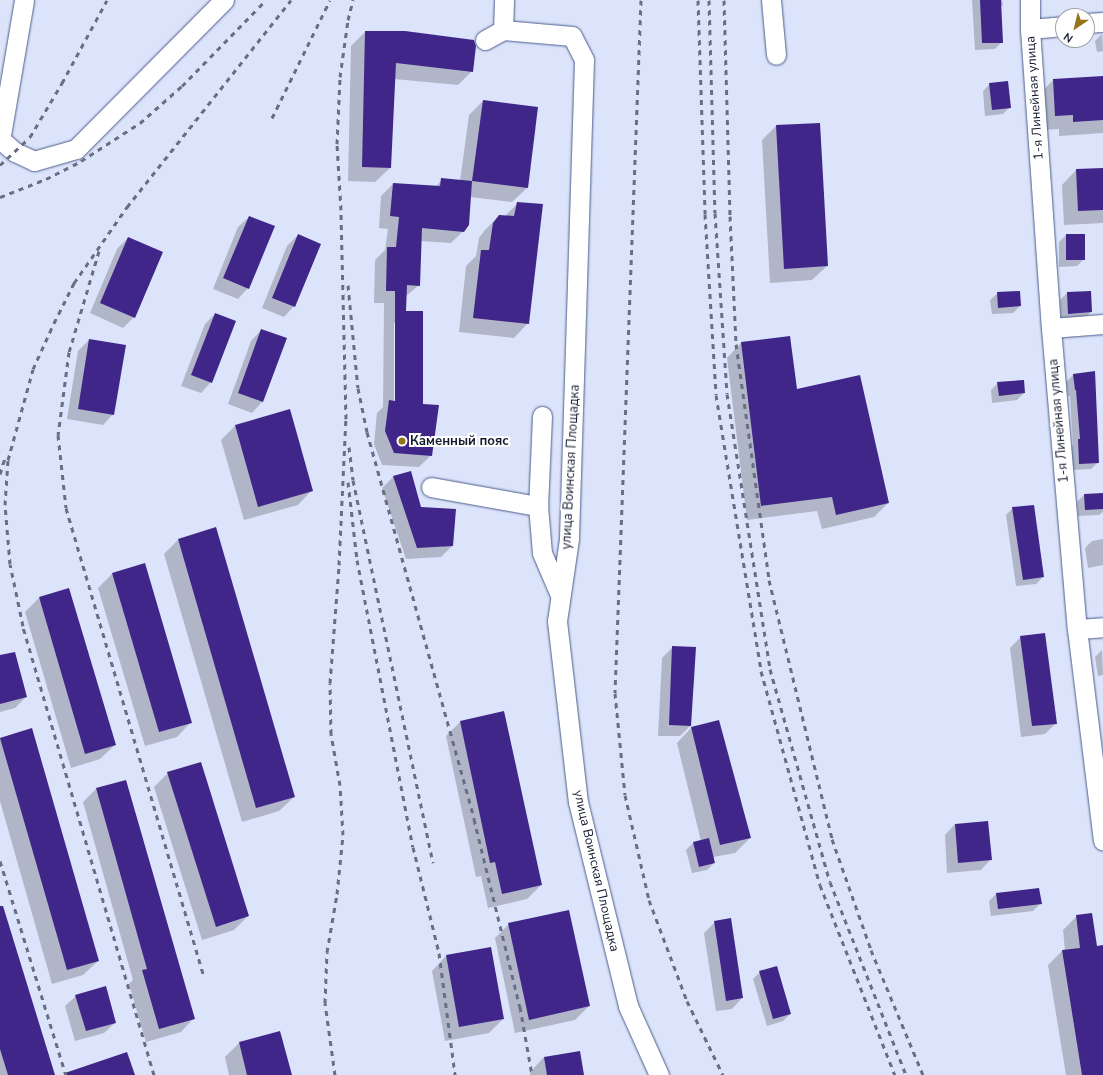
<!DOCTYPE html>
<meta charset="utf-8">
<style>
body{margin:0}
#map{position:relative;width:1103px;height:1075px;overflow:hidden;background:#dce4fb;font-family:"Nunito Sans",sans-serif}
div>[style]{position:absolute}
[style*='--x']{left:calc(var(--x)*1px);top:calc(var(--y)*1px);width:calc(var(--w)*1px);rotate:calc(var(--a)*1deg)}
.shadow>*{inset:0;background:#0003}
.building>*{inset:0;background:#412689}
.roads{filter:drop-shadow(0 0 1px #4c5c8b) drop-shadow(0 0 1px #4c5c8b)}
.minor>*{height:19px;margin:-9.5px;padding:0 9.5px;transform-origin:9.5px;border-radius:9.5px;background:#fff}
.rail>*{height:3px;margin-top:-1.5px;transform-origin:0;background:repeating-linear-gradient(90deg,#686f84 0 5px,transparent 0 10px)}
.dots>*{width:11px;height:11px;translate:-50% -50%;box-sizing:border-box;border:2px solid #fff;border-radius:50%}
span{translate:-50% -50%;white-space:nowrap;text-align:center;line-height:1.15;-webkit-text-stroke:4px #fff;paint-order:stroke}
.street-label{font-size:13px;color:#141a2e}
.poi-label{font-size:13px;color:#141a2e;font-weight:700}
.left{translate:0 -50%;text-align:left}
.north{position:absolute;left:1055px;top:8px;width:40px;height:40px;box-sizing:border-box;background:#fff;border:1px solid #a1a3ab;border-radius:50%;rotate:215deg;font-size:11px;font-weight:700;line-height:16px;text-align:center;color:#141a2e}
.north::after{content:'';display:block;margin:auto;width:14px;height:18px;background:#93761c;clip-path:polygon(50% 0,100% 100%,50% 72%,0 100%)}
</style>
<div id="map">
<div class="shadow">
<i style="clip-path:polygon(972px 0,1002px 0,1003px 5px,1000px 8px,1002px 42px,995px 49px,975px 50px)"></i>
<i style="clip-path:polygon(365px 32px,472px 71px,458px 85px,394px 79px,390px 168px,375px 182px,348px 181px,351px 46px)"></i>
<i style="clip-path:polygon(1102px 34px,1103px 51px,1097px 52px,1095px 41px)"></i>
<i style="clip-path:polygon(1103px 77px,1103px 133px,1059px 136px,1059px 129px,1041px 130px,1039px 95px,1053px 80px)"></i>
<i style="clip-path:polygon(990px 84px,1010px 107px,1003px 114px,985px 116px,983px 91px)"></i>
<i style="clip-path:polygon(evenodd,483px 101px,537px 108px,527px 188px,512px 202px,470px 197px,463px 231px,451px 243px,421px 241px,419px 285px,405px 297px,405px 312px,431px 455px,419px 467px,382px 465px,374px 444px,377px 413px,383px 407px,384px 303px,374px 303px,375px 260px,385px 250px,388px 229px,379px 228px,381px 196px,393px 184px,435px 187px,442px 180px,460px 181px,469px 115px,483px 101px,394px 323px,396px 323px,396px 406px,394px 406px,394px 323px)"></i>
<i style="clip-path:polygon(776px 126px,827px 266px,812px 280px,770px 283px,762px 140px)"></i>
<i style="clip-path:polygon(1103px 169px,1103px 223px,1064px 225px,1062px 185px,1076px 170px)"></i>
<i style="clip-path:polygon(518px 203px,528px 323px,514px 338px,459px 332px,466px 266px,476px 256px,479px 238px,485px 230px,499px 216px,505px 216px)"></i>
<i style="clip-path:polygon(249px 217px,248px 288px,238px 299px,213px 289px,238px 227px)"></i>
<i style="clip-path:polygon(298px 235px,294px 306px,284px 317px,262px 308px,287px 246px)"></i>
<i style="clip-path:polygon(1066px 235px,1084px 235px,1084px 259px,1077px 266px,1059px 267px,1059px 242px)"></i>
<i style="clip-path:polygon(128px 238px,134px 317px,123px 328px,90px 313px,117px 249px)"></i>
<i style="clip-path:polygon(1090px 292px,1091px 312px,1084px 319px,1061px 320px,1060px 300px,1067px 293px)"></i>
<i style="clip-path:polygon(998px 293px,1020px 306px,1013px 313px,992px 314px,990px 300px)"></i>
<i style="clip-path:polygon(215px 314px,211px 382px,201px 393px,181px 386px,205px 324px)"></i>
<i style="clip-path:polygon(261px 330px,285px 339px,262px 402px,252px 413px,228px 404px,251px 341px)"></i>
<i style="clip-path:polygon(789px 338px,796px 391px,888px 503px,874px 517px,822px 529px,817px 511px,747px 520px,727px 358px,741px 343px)"></i>
<i style="clip-path:polygon(89px 340px,113px 414px,103px 425px,67px 419px,78px 351px)"></i>
<i style="clip-path:polygon(1094px 372px,1098px 462px,1091px 469px,1072px 470px,1071px 447px,1073px 445px,1070px 396px,1068px 396px,1066px 382px,1073px 375px)"></i>
<i style="clip-path:polygon(998px 383px,1024px 393px,1017px 400px,992px 403px,991px 390px)"></i>
<i style="clip-path:polygon(289px 410px,312px 490px,298px 505px,244px 520px,221px 440px,235px 426px)"></i>
<i style="clip-path:polygon(410px 472px,420px 508px,452px 546px,441px 557px,406px 559px,382px 488px,393px 477px)"></i>
<i style="clip-path:polygon(1103px 494px,1103px 512px,1099px 515px,1078px 516px,1077px 502px,1084px 495px)"></i>
<i style="clip-path:polygon(1013px 508px,1043px 577px,1036px 584px,1016px 586px,1006px 515px)"></i>
<i style="clip-path:polygon(1103px 539px,1103px 565px,1088px 568px,1085px 548px,1092px 541px)"></i>
<i style="clip-path:polygon(178px 540px,294px 797px,279px 811px,242px 822px,164px 554px)"></i>
<i style="clip-path:polygon(112px 574px,191px 722px,177px 737px,145px 746px,98px 588px)"></i>
<i style="clip-path:polygon(39px 598px,115px 745px,100px 759px,71px 768px,25px 612px)"></i>
<i style="clip-path:polygon(1021px 637px,1056px 723px,1045px 734px,1021px 737px,1010px 648px)"></i>
<i style="clip-path:polygon(673px 647px,690px 726px,680px 736px,658px 736px,662px 658px)"></i>
<i style="clip-path:polygon(1102px 650px,1103px 675px,1098px 676px,1095px 657px)"></i>
<i style="clip-path:polygon(0 656px,26px 697px,15px 708px,0 712px)"></i>
<i style="clip-path:polygon(504px 713px,541px 885px,527px 899px,488px 908px,481px 876px,476px 877px,446px 736px,460px 722px)"></i>
<i style="clip-path:polygon(718px 721px,750px 838px,735px 853px,713px 857px,714px 863px,707px 870px,692px 873px,686px 850px,693px 843px,701px 841px,677px 743px,691px 728px)"></i>
<i style="clip-path:polygon(31px 729px,98px 961px,83px 975px,52px 984px,0 801px,0 738px)"></i>
<i style="clip-path:polygon(168px 773px,248px 916px,234px 930px,202px 940px,154px 787px)"></i>
<i style="clip-path:polygon(126px 781px,194px 1018px,181px 1032px,146px 1042px,129px 984px,133px 980px,83px 802px,96px 789px)"></i>
<i style="clip-path:polygon(955px 824px,991px 859px,981px 870px,947px 873px,945px 835px)"></i>
<i style="clip-path:polygon(996px 894px,1040px 904px,1033px 911px,991px 916px,989px 901px)"></i>
<i style="clip-path:polygon(1077px 916px,1103px 1075px,1066px 1075px,1048px 965px,1062px 951px,1065px 951px,1063px 930px)"></i>
<i style="clip-path:polygon(715px 922px,742px 998px,732px 1009px,716px 1011px,704px 933px)"></i>
<i style="clip-path:polygon(0 923px,54px 1075px,0 1075px)"></i>
<i style="clip-path:polygon(509px 924px,589px 1006px,575px 1020px,515px 1033px,495px 938px)"></i>
<i style="clip-path:polygon(490px 948px,503px 1019px,489px 1033px,445px 1041px,432px 971px,446px 956px)"></i>
<i style="clip-path:polygon(760px 972px,790px 1014px,783px 1021px,767px 1026px,753px 979px)"></i>
<i style="clip-path:polygon(76px 996px,115px 1023px,104px 1033px,75px 1041px,65px 1006px)"></i>
<i style="clip-path:polygon(280px 1032px,291px 1075px,229px 1075px,225px 1057px,239px 1043px)"></i>
<i style="clip-path:polygon(544px 1057px,583px 1075px,530px 1075px,530px 1072px)"></i>
</div>
<div class="building">
<i style="clip-path:polygon(980px 0,1001px 0,1003px 43px,982px 43px)"></i>
<i style="clip-path:polygon(365px 31px,405px 31px,474px 40px,476px 46px,473px 72px,396px 63px,391px 168px,362px 167px)"></i>
<i style="clip-path:polygon(1103px 76px,1103px 120px,1073px 122px,1073px 115px,1055px 116px,1053px 79px)"></i>
<i style="clip-path:polygon(1008px 81px,1011px 108px,992px 110px,989px 83px)"></i>
<i style="clip-path:polygon(483px 100px,538px 107px,528px 188px,472px 181px)"></i>
<i style="clip-path:polygon(820px 123px,828px 266px,784px 269px,776px 125px)"></i>
<i style="clip-path:polygon(1103px 168px,1103px 210px,1078px 211px,1076px 169px)"></i>
<i style="clip-path:polygon(441px 178px,472px 181px,469px 225px,464px 232px,422px 228px,420px 286px,407px 285px,406px 311px,423px 311px,423px 404px,439px 405px,432px 456px,394px 453px,385px 431px,389px 400px,395px 401px,395px 291px,386px 291px,387px 247px,396px 247px,399px 217px,390px 216px,393px 183px,440px 186px)"></i>
<i style="clip-path:polygon(517px 202px,543px 204px,529px 324px,473px 318px,481px 250px,489px 250px,493px 223px,499px 215px,514px 216px)"></i>
<i style="clip-path:polygon(249px 216px,275px 226px,249px 289px,223px 278px)"></i>
<i style="clip-path:polygon(298px 234px,321px 244px,295px 307px,272px 298px)"></i>
<i style="clip-path:polygon(1066px 234px,1085px 234px,1085px 260px,1066px 260px)"></i>
<i style="clip-path:polygon(128px 237px,163px 252px,135px 318px,100px 303px)"></i>
<i style="clip-path:polygon(1020px 291px,1021px 306px,998px 308px,997px 292px)"></i>
<i style="clip-path:polygon(1091px 291px,1092px 312px,1068px 314px,1067px 292px)"></i>
<i style="clip-path:polygon(215px 313px,236px 321px,212px 383px,191px 375px)"></i>
<i style="clip-path:polygon(261px 329px,287px 338px,263px 402px,238px 393px)"></i>
<i style="clip-path:polygon(790px 336px,797px 389px,860px 375px,889px 503px,836px 515px,832px 497px,761px 506px,741px 342px)"></i>
<i style="clip-path:polygon(89px 339px,126px 345px,114px 415px,78px 409px)"></i>
<i style="clip-path:polygon(1095px 371px,1099px 463px,1079px 464px,1078px 439px,1080px 439px,1076px 390px,1075px 390px,1073px 374px)"></i>
<i style="clip-path:polygon(1024px 380px,1025px 393px,999px 396px,997px 382px)"></i>
<i style="clip-path:polygon(290px 409px,313px 491px,258px 507px,235px 425px)"></i>
<i style="clip-path:polygon(411px 471px,421px 507px,456px 509px,453px 546px,417px 548px,393px 476px)"></i>
<i style="clip-path:polygon(1103px 493px,1103px 509px,1085px 510px,1084px 494px)"></i>
<i style="clip-path:polygon(1034px 505px,1044px 577px,1023px 580px,1012px 507px)"></i>
<i style="clip-path:polygon(216px 527px,295px 797px,256px 808px,178px 539px)"></i>
<i style="clip-path:polygon(145px 563px,192px 723px,159px 732px,112px 573px)"></i>
<i style="clip-path:polygon(69px 588px,116px 745px,85px 754px,39px 597px)"></i>
<i style="clip-path:polygon(1045px 633px,1057px 724px,1032px 726px,1020px 636px)"></i>
<i style="clip-path:polygon(672px 646px,696px 647px,691px 726px,669px 725px)"></i>
<i style="clip-path:polygon(15px 652px,27px 697px,0 704px,0 655px)"></i>
<i style="clip-path:polygon(504px 711px,542px 885px,502px 894px,495px 862px,490px 863px,460px 721px)"></i>
<i style="clip-path:polygon(719px 720px,751px 838px,720px 845px,691px 727px)"></i>
<i style="clip-path:polygon(32px 728px,99px 961px,67px 970px,0 738px)"></i>
<i style="clip-path:polygon(201px 762px,249px 916px,216px 927px,167px 772px)"></i>
<i style="clip-path:polygon(126px 780px,195px 1019px,159px 1029px,142px 970px,147px 969px,96px 788px)"></i>
<i style="clip-path:polygon(988px 821px,992px 860px,958px 863px,955px 824px)"></i>
<i style="clip-path:polygon(709px 838px,715px 863px,699px 867px,693px 842px)"></i>
<i style="clip-path:polygon(1039px 888px,1042px 904px,998px 909px,996px 893px)"></i>
<i style="clip-path:polygon(0 906px,3px 906px,55px 1075px,8px 1075px,0 1049px)"></i>
<i style="clip-path:polygon(569px 910px,590px 1006px,529px 1020px,508px 923px)"></i>
<i style="clip-path:polygon(1092px 913px,1097px 946px,1103px 945px,1103px 1075px,1082px 1075px,1062px 950px,1080px 948px,1076px 915px)"></i>
<i style="clip-path:polygon(731px 918px,743px 998px,726px 1001px,714px 921px)"></i>
<i style="clip-path:polygon(491px 947px,504px 1019px,459px 1027px,446px 955px)"></i>
<i style="clip-path:polygon(777px 966px,791px 1014px,773px 1019px,759px 971px)"></i>
<i style="clip-path:polygon(106px 986px,116px 1023px,86px 1031px,75px 995px)"></i>
<i style="clip-path:polygon(280px 1031px,292px 1075px,247px 1075px,239px 1042px)"></i>
<i style="clip-path:polygon(580px 1051px,584px 1075px,547px 1075px,544px 1057px)"></i>
<i style="clip-path:polygon(127px 1052px,135px 1075px,66px 1075px,65px 1073px)"></i>
</div>
<div class="roads">
<div class="minor">
<i style="--x:771;--y:0;--w:55;--a:84.8"></i>
<i style="--x:1030;--y:0;--w:29;--a:90"></i>
<i style="--x:1030;--y:29;--w:300;--a:86"></i>
<i style="--x:1051;--y:328;--w:302;--a:85.1"></i>
<i style="--x:1077;--y:629;--w:213;--a:83"></i>
<i style="--x:1087;--y:23;--w:16;--a:-4"></i>
<i style="--x:1030;--y:29;--w:33;--a:-5"></i>
<i style="--x:503;--y:30;--w:30;--a:-88"></i>
<i style="--x:485;--y:40;--w:21;--a:-29"></i>
<i style="--x:503;--y:30;--w:69;--a:5"></i>
<i style="--x:572;--y:36;--w:27;--a:63"></i>
<i style="--x:584;--y:60;--w:479;--a:91.8"></i>
<i style="--x:569;--y:539;--w:83;--a:98.3"></i>
<i style="--x:557;--y:621;--w:182;--a:83.4"></i>
<i style="--x:578;--y:802;--w:210;--a:76.2"></i>
<i style="--x:628;--y:1006;--w:76;--a:65.8"></i>
<i style="--x:1;--y:140;--w:18;--a:41"></i>
<i style="--x:15;--y:152;--w:21;--a:25"></i>
<i style="--x:34;--y:161;--w:44;--a:-15.9"></i>
<i style="--x:76;--y:149;--w:210;--a:-45.2"></i>
<i style="--x:0;--y:141;--w:143;--a:-80.3"></i>
<i style="--x:1051;--y:328;--w:52;--a:-4.4"></i>
<i style="--x:542;--y:416;--w:90;--a:92.5"></i>
<i style="--x:538;--y:506;--w:47;--a:85.1"></i>
<i style="--x:542;--y:553;--w:46;--a:66.8"></i>
<i style="--x:431;--y:487;--w:109;--a:10.1"></i>
<i style="--x:1077;--y:629;--w:26;--a:-4"></i>
</div>
</div>
<div class="rail">
<i style="--x:641;--y:0;--w:693;--a:92.15"></i>
<i style="--x:615;--y:693;--w:102;--a:84.4"></i>
<i style="--x:625;--y:795;--w:108;--a:77.1"></i>
<i style="--x:649;--y:900;--w:108;--a:69.4"></i>
<i style="--x:687;--y:1001;--w:82;--a:64.1"></i>
<i style="--x:698;--y:0;--w:214;--a:88.1"></i>
<i style="--x:705;--y:214;--w:181;--a:86.5"></i>
<i style="--x:716;--y:395;--w:280;--a:80.7"></i>
<i style="--x:761;--y:671;--w:222;--a:74.6"></i>
<i style="--x:820;--y:885;--w:204;--a:68.5"></i>
<i style="--x:709;--y:0;--w:213;--a:88.4"></i>
<i style="--x:715;--y:213;--w:181;--a:86.2"></i>
<i style="--x:727;--y:394;--w:278;--a:81.1"></i>
<i style="--x:770;--y:669;--w:221;--a:74.3"></i>
<i style="--x:830;--y:882;--w:207;--a:68.5"></i>
<i style="--x:724;--y:0;--w:216;--a:88.4"></i>
<i style="--x:730;--y:216;--w:128;--a:87.3"></i>
<i style="--x:736;--y:344;--w:238;--a:82"></i>
<i style="--x:769;--y:580;--w:267;--a:76.3"></i>
<i style="--x:832;--y:839;--w:118;--a:70.6"></i>
<i style="--x:871;--y:950;--w:135;--a:67.4"></i>
<i style="--x:272;--y:118;--w:131;--a:-63.8"></i>
<i style="--x:0;--y:165;--w:41;--a:-43"></i>
<i style="--x:30;--y:137;--w:63;--a:-59.3"></i>
<i style="--x:62;--y:83;--w:94;--a:-61.5"></i>
<i style="--x:0;--y:197;--w:49;--a:-21.4"></i>
<i style="--x:46;--y:179;--w:39;--a:-27"></i>
<i style="--x:81;--y:161;--w:70;--a:-32.8"></i>
<i style="--x:140;--y:123;--w:56;--a:-41.4"></i>
<i style="--x:182;--y:86;--w:120;--a:-45.7"></i>
<i style="--x:99;--y:251;--w:105;--a:106.5"></i>
<i style="--x:69;--y:352;--w:84;--a:97.5"></i>
<i style="--x:58;--y:435;--w:73;--a:83.7"></i>
<i style="--x:66;--y:508;--w:488;--a:73.6"></i>
<i style="--x:348;--y:285;--w:103;--a:84.5"></i>
<i style="--x:358;--y:388;--w:45;--a:78.4"></i>
<i style="--x:367;--y:432;--w:402;--a:74.5"></i>
<i style="--x:474;--y:819;--w:194;--a:76.3"></i>
<i style="--x:520;--y:1007;--w:69;--a:80"></i>
<i style="--x:349;--y:447;--w:33;--a:83"></i>
<i style="--x:353;--y:480;--w:391;--a:78.2"></i>
<i style="--x:0;--y:474;--w:17;--a:-73"></i>
<i style="--x:348;--y:482;--w:79;--a:83.4"></i>
<i style="--x:357;--y:560;--w:292;--a:79"></i>
<i style="--x:413;--y:847;--w:109;--a:76.2"></i>
<i style="--x:439;--y:953;--w:123;--a:82.5"></i>
<i style="--x:0;--y:861;--w:224;--a:72.9"></i>
<i style="--x:154;--y:1075;--w:468;--a:-106.3"></i>
<i style="--x:23;--y:626;--w:63;--a:-101.8"></i>
<i style="--x:10;--y:564;--w:59;--a:-94.8"></i>
<i style="--x:5;--y:505;--w:45;--a:-86.2"></i>
<i style="--x:8;--y:460;--w:94;--a:-74.6"></i>
<i style="--x:33;--y:369;--w:51;--a:-65.5"></i>
<i style="--x:54;--y:323;--w:45;--a:-63.4"></i>
<i style="--x:74;--y:283;--w:93;--a:-55.1"></i>
<i style="--x:127;--y:207;--w:264;--a:-51.6"></i>
<i style="--x:335;--y:1075;--w:73;--a:-97.9"></i>
<i style="--x:325;--y:1003;--w:51;--a:-87.8"></i>
<i style="--x:327;--y:952;--w:59;--a:-80.2"></i>
<i style="--x:337;--y:894;--w:59;--a:-84.2"></i>
<i style="--x:343;--y:835;--w:50;--a:-93.4"></i>
<i style="--x:340;--y:785;--w:52;--a:-100"></i>
<i style="--x:331;--y:734;--w:51;--a:-91.1"></i>
<i style="--x:330;--y:683;--w:118;--a:-85.6"></i>
<i style="--x:339;--y:565;--w:146;--a:-87.3"></i>
<i style="--x:346;--y:419;--w:209;--a:-91.4"></i>
<i style="--x:341;--y:210;--w:66;--a:-93.5"></i>
<i style="--x:337;--y:144;--w:67;--a:-87.4"></i>
<i style="--x:340;--y:77;--w:58;--a:-82"></i>
<i style="--x:348;--y:20;--w:21;--a:-76"></i>
</div>
<div class="dots">
<i style="left:402px;top:441px;background:#93761c"></i>
</div>
<div class="street-label">
<span style="left:1035px;top:98px;rotate:-94deg">1-я Линейная улица</span>
<span style="left:1059px;top:421px;rotate:-95deg">1-я Линейная улица</span>
<span style="left:571px;top:467px;rotate:-87deg">улица Воинская Площадка</span>
<span style="left:596px;top:871px;rotate:77deg">улица Воинская Площадка</span>
</div>
<div class="poi-label">
<span class="left" style="left:410px;top:441px">Каменный пояс</span>
</div>
<div class="north">N</div>
</div>
